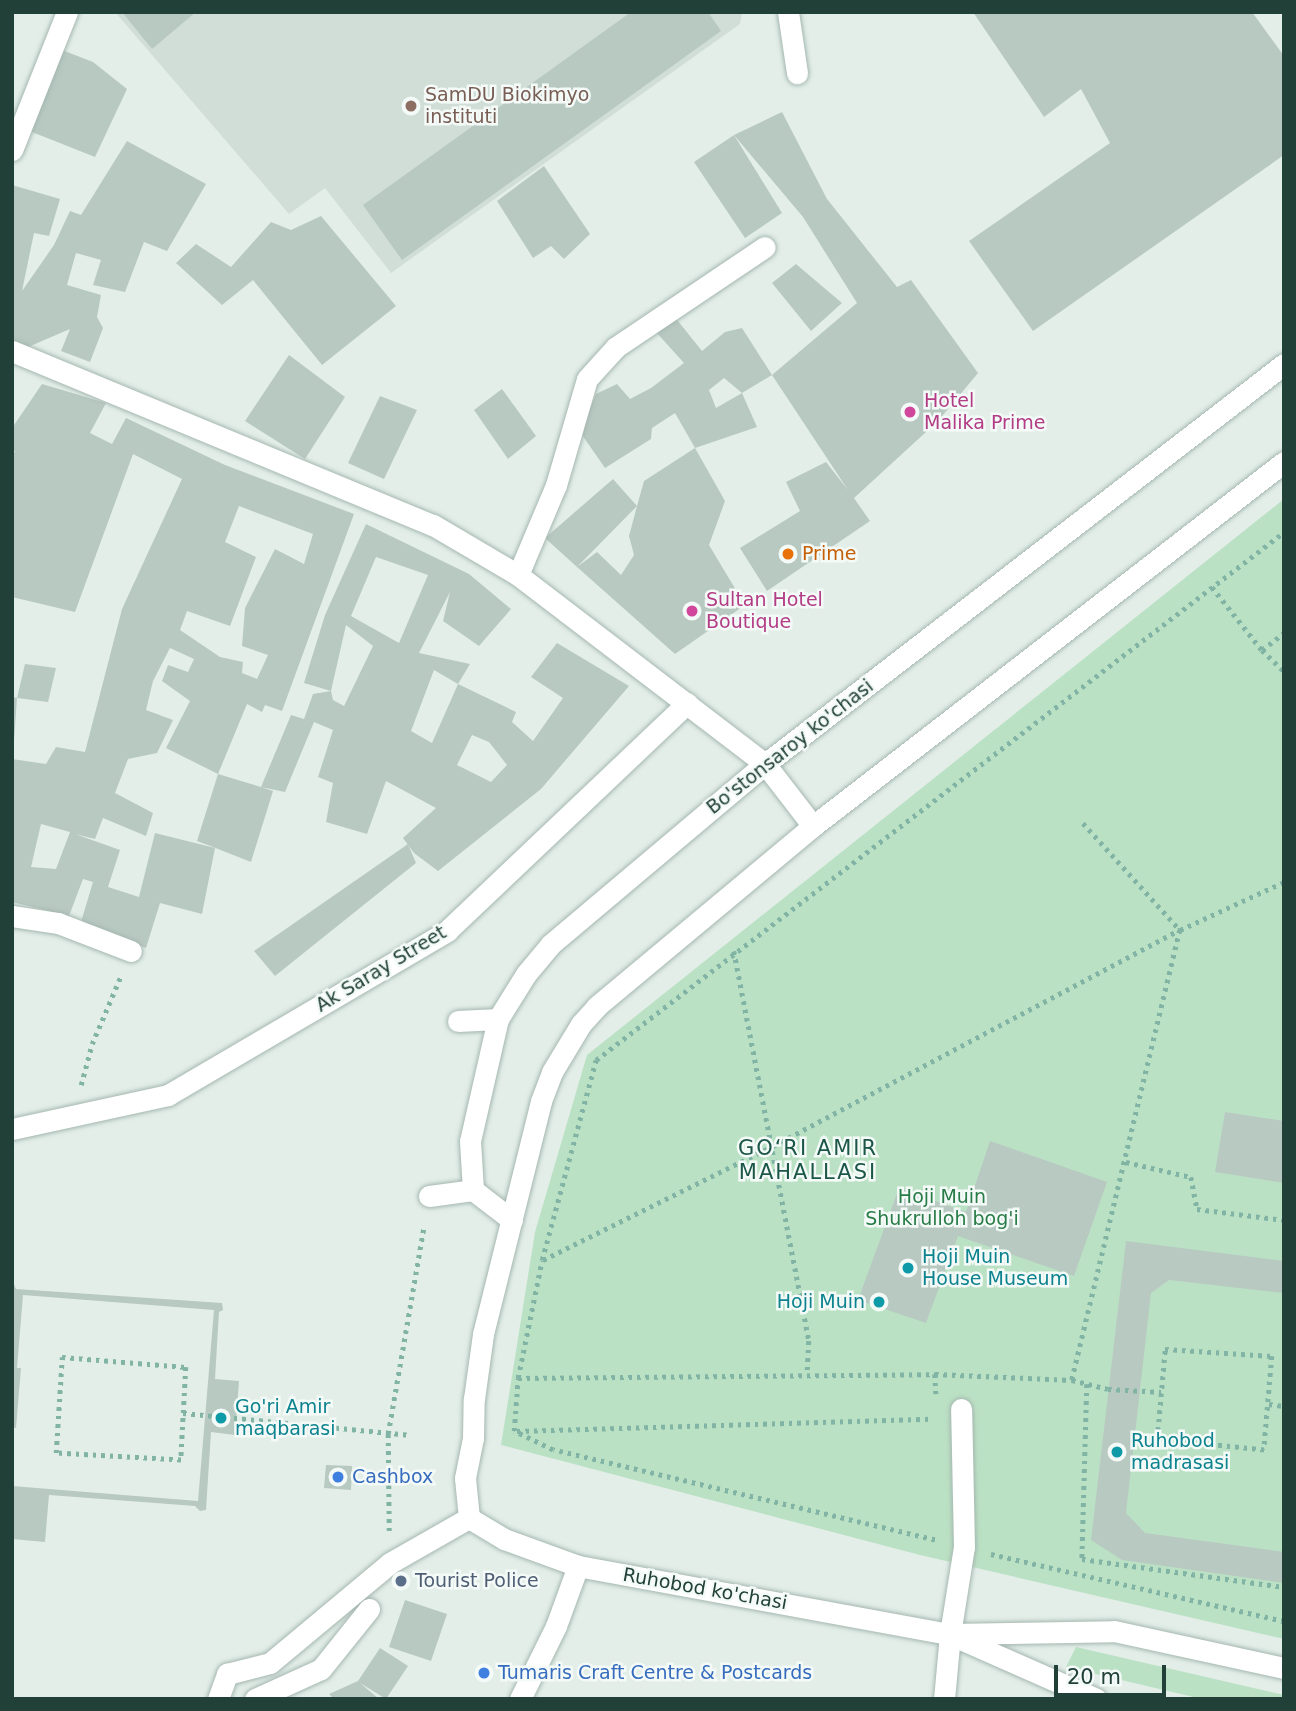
<!DOCTYPE html>
<meta charset="utf-8">
<style>
body{margin:0}
#map{position:relative;width:1296px;height:1711px;overflow:hidden;background:#e3eee9;font-family:"DejaVu Sans",sans-serif}
div>[style]{position:absolute}
[style*='--x']{left:calc(var(--x)*1px);top:calc(var(--y)*1px);width:calc(var(--w)*1px);rotate:calc(var(--a)*1deg)}
.built>*{inset:0;background:#d1ded8}
.green>*{inset:0;background:#bbe1c4}
.building>*{inset:0;background:#b8c9c2}
.path>*{height:4.5px;margin-top:-2.25px;transform-origin:0;background:repeating-linear-gradient(90deg,#81b4a4 0 3.5px,transparent 0 8.5px)}
.roads{filter:drop-shadow(0 0 2px #a5b7b0) drop-shadow(0 0 2px #a5b7b0)}
.minor>*{height:21px;margin:-10.5px;padding:0 10.5px;transform-origin:10.5px;border-radius:10.5px;background:#fff}
.dots>*{width:19px;height:19px;translate:-50% -50%;box-sizing:border-box;border:4px solid #f4faf7;border-radius:50%}
span{translate:-50% -50%;white-space:nowrap;text-align:center;line-height:1.15;-webkit-text-stroke:5px #f4faf7;paint-order:stroke}
.education-label{font-size:19px;color:#785e54}
.left{translate:0 -50%;text-align:left}
.hotel-label{font-size:19px;color:#b23c85}
.food-label{font-size:19px;color:#c56008}
.street-label{font-size:19px;color:#214138}
.park-label{font-size:19px;color:#287c47}
.culture-label{font-size:19px;color:#0d838f}
.right{translate:-100% -50%;text-align:right}
.shop-label{font-size:19px;color:#366cbe}
.service-label{font-size:19px;color:#4e5e75}
.neighbourhood-label{font-size:21px;color:#1b5647;letter-spacing:2px}
.frame{position:absolute;inset:0;border:14px solid #214138;pointer-events:none}
.scale{position:absolute;left:1054px;top:1665px;width:112px;height:32px;box-sizing:border-box;border:4px solid #214138;border-top:0;padding-left:9px;font-size:21px;line-height:24px;white-space:nowrap;color:#214138;-webkit-text-stroke:5px #f4faf7;paint-order:stroke}
</style>
<div id="map">
<div class="built">
<i style="clip-path:polygon(115px 12px,742px 12px,740px 24px,391px 273px,325px 188px,289px 214px)"></i>
</div>
<div class="green">
<i style="clip-path:polygon(1284px 499px,1284px 1639px,920px 1555px,501px 1445px,535px 1232px,587px 1055px)"></i>
<i style="clip-path:polygon(1076px 1647px,1284px 1695px,1284px 1699px,1202px 1699px,1066px 1667px)"></i>
</div>
<div class="building">
<i style="clip-path:polygon(122px 12px,196px 12px,152px 49px)"></i>
<i style="clip-path:polygon(631px 12px,708px 12px,721px 31px,402px 260px,363px 205px)"></i>
<i style="clip-path:polygon(973px 12px,1252px 12px,1284px 56px,1284px 155px,1033px 331px,969px 241px,1110px 143px,1081px 89px,1044px 117px)"></i>
<i style="clip-path:polygon(62px 50px,93px 62px,127px 89px,95px 157px,27px 130px)"></i>
<i style="clip-path:polygon(evenodd,782px 112px,827px 199px,897px 287px,911px 280px,978px 373px,938px 421px,854px 498px,870px 521px,767px 591px,740px 548px,800px 511px,786px 482px,826px 462px,848px 490px,772px 375px,742px 393px,757px 427px,695px 448px,675px 413px,652px 428px,651px 439px,605px 468px,580px 432px,596px 394px,617px 384px,630px 399px,651px 388px,684px 363px,656px 332px,670px 311px,702px 351px,725px 332px,742px 328px,772px 375px,857px 303px,803px 217px,734px 135px,782px 112px,724px 378px,742px 393px,716px 408px,709px 390px,724px 378px)"></i>
<i style="clip-path:polygon(734px 135px,782px 213px,745px 238px,694px 162px)"></i>
<i style="clip-path:polygon(127px 141px,206px 184px,167px 251px,144px 242px,125px 292px,93px 285px,101px 260px,76px 253px,67px 285px,101px 295px,97px 317px,103px 328px,90px 362px,61px 351px,70px 329px,28px 347px,12px 341px,12px 185px,60px 199px,49px 236px,34px 233px,22px 291px,54px 245px,70px 211px,81px 215px)"></i>
<i style="clip-path:polygon(544px 166px,590px 234px,564px 259px,551px 246px,533px 258px,497px 201px)"></i>
<i style="clip-path:polygon(321px 216px,396px 306px,322px 365px,253px 280px,222px 305px,176px 263px,196px 244px,231px 267px,271px 222px,291px 230px)"></i>
<i style="clip-path:polygon(796px 264px,842px 303px,811px 331px,772px 283px)"></i>
<i style="clip-path:polygon(289px 355px,345px 397px,305px 459px,245px 421px)"></i>
<i style="clip-path:polygon(evenodd,42px 384px,106px 403px,90px 433px,112px 444px,126px 418px,225px 465px,354px 514px,282px 711px,265px 705px,262px 712px,247px 704px,218px 774px,261px 787px,291px 715px,304px 719px,313px 694px,331px 691px,333px 700px,344px 706px,373px 646px,346px 625px,331px 691px,304px 683px,325px 615px,366px 524px,469px 574px,511px 609px,479px 646px,443px 621px,450px 592px,419px 653px,470px 664px,458px 684px,516px 712px,512px 722px,533px 741px,563px 698px,531px 677px,557px 643px,629px 686px,541px 789px,438px 871px,414px 853px,403px 838px,436px 808px,386px 781px,367px 834px,326px 822px,333px 783px,318px 777px,333px 730px,314px 722px,285px 792px,261px 787px,273px 791px,251px 862px,213px 847px,197px 841px,218px 774px,166px 748px,190px 701px,162px 681px,168px 665px,188px 672px,194px 659px,170px 648px,153px 681px,146px 710px,173px 720px,157px 753px,128px 759px,115px 793px,153px 813px,146px 836px,103px 818px,95px 839px,75px 834px,120px 850px,108px 887px,139px 897px,155px 833px,215px 848px,202px 914px,160px 903px,146px 948px,81px 922px,93px 882px,83px 879px,69px 916px,12px 902px,12px 759px,46px 764px,56px 747px,85px 752px,122px 609px,182px 479px,133px 454px,75px 612px,12px 597px,12px 457px,15px 451px,12px 450px,12px 428px,42px 384px,239px 506px,313px 534px,304px 564px,275px 549px,245px 608px,242px 646px,268px 655px,257px 679px,242px 673px,243px 662px,220px 657px,180px 630px,187px 611px,230px 626px,256px 557px,225px 542px,239px 506px,42px 384px,376px 557px,428px 575px,399px 643px,351px 616px,376px 557px,42px 384px,434px 670px,458px 684px,432px 743px,411px 731px,434px 670px,42px 384px,472px 735px,489px 742px,507px 765px,491px 782px,457px 765px,472px 735px,42px 384px,41px 824px,70px 832px,56px 869px,31px 867px,41px 824px)"></i>
<i style="clip-path:polygon(502px 389px,536px 436px,508px 459px,474px 410px)"></i>
<i style="clip-path:polygon(380px 396px,417px 410px,384px 479px,348px 463px)"></i>
<i style="clip-path:polygon(695px 448px,725px 501px,709px 545px,745px 605px,675px 654px,577px 567px,597px 552px,621px 575px,634px 555px,629px 536px,637px 506px,577px 567px,545px 538px,613px 479px,637px 506px,644px 481px)"></i>
<i style="clip-path:polygon(25px 664px,56px 668px,48px 702px,17px 698px)"></i>
<i style="clip-path:polygon(12px 697px,17px 698px,14px 741px,12px 741px)"></i>
<i style="clip-path:polygon(408px 844px,416px 863px,275px 976px,254px 951px)"></i>
<i style="clip-path:polygon(1225px 1112px,1284px 1121px,1284px 1183px,1215px 1172px)"></i>
<i style="clip-path:polygon(990px 1141px,1107px 1182px,1074px 1276px,958px 1236px,926px 1323px,858px 1300px,899px 1188px,966px 1212px)"></i>
<i style="clip-path:polygon(1126px 1241px,1284px 1261px,1284px 1293px,1169px 1280px,1151px 1293px,1126px 1513px,1145px 1533px,1284px 1552px,1284px 1583px,1122px 1560px,1091px 1540px)"></i>
<i style="clip-path:polygon(12px 1279px,16px 1289px,222px 1303px,223px 1310px,219px 1312px,215px 1379px,239px 1381px,235px 1435px,211px 1432px,206px 1510px,200px 1511px,195px 1506px,49px 1495px,45px 1542px,12px 1539px,12px 1486px,198px 1501px,214px 1310px,23px 1295px,17px 1368px,21px 1368px,16px 1428px,12px 1427px)"></i>
<i style="clip-path:polygon(326px 1465px,352px 1466px,351px 1490px,324px 1488px)"></i>
<i style="clip-path:polygon(405px 1600px,447px 1614px,431px 1661px,389px 1647px)"></i>
<i style="clip-path:polygon(380px 1648px,408px 1666px,386px 1699px,360px 1683px,379px 1699px,334px 1699px,329px 1694px,358px 1681px)"></i>
</div>
<div class="path">
<i style="--x:1212;--y:587;--w:80;--a:51.6"></i>
<i style="--x:1262;--y:650;--w:30;--a:44"></i>
<i style="--x:1262;--y:650;--w:28;--a:-38"></i>
<i style="--x:1083;--y:823;--w:144;--a:47.8"></i>
<i style="--x:1180;--y:930;--w:463;--a:103.5"></i>
<i style="--x:1072;--y:1380;--w:37;--a:14"></i>
<i style="--x:1108;--y:1389;--w:53;--a:3.2"></i>
<i style="--x:734;--y:951;--w:397;--a:79.1"></i>
<i style="--x:809;--y:1341;--w:34;--a:93"></i>
<i style="--x:81;--y:1085;--w:42;--a:-75"></i>
<i style="--x:92;--y:1044;--w:72;--a:-67"></i>
<i style="--x:1126;--y:1162;--w:67;--a:13"></i>
<i style="--x:1191;--y:1177;--w:33;--a:79"></i>
<i style="--x:1197;--y:1209;--w:88;--a:7.2"></i>
<i style="--x:543;--y:1260;--w:257;--a:-26.4"></i>
<i style="--x:773;--y:1146;--w:461;--a:-28"></i>
<i style="--x:1180;--y:930;--w:115;--a:-24.8"></i>
<i style="--x:1165;--y:1349;--w:107;--a:3.7"></i>
<i style="--x:1272;--y:1356;--w:94;--a:94.9"></i>
<i style="--x:1264;--y:1450;--w:108;--a:-174.1"></i>
<i style="--x:1157;--y:1439;--w:90;--a:-84.9"></i>
<i style="--x:62;--y:1357;--w:124;--a:4.6"></i>
<i style="--x:186;--y:1367;--w:93;--a:93.1"></i>
<i style="--x:181;--y:1460;--w:125;--a:-176.8"></i>
<i style="--x:56;--y:1453;--w:96;--a:-86.4"></i>
<i style="--x:935;--y:1374;--w:137;--a:2.5"></i>
<i style="--x:518;--y:1378;--w:417;--a:-0.5"></i>
<i style="--x:935;--y:1374;--w:20;--a:87"></i>
<i style="--x:1087;--y:1384;--w:175;--a:91.6"></i>
<i style="--x:1082;--y:1559;--w:204;--a:7.9"></i>
<i style="--x:1269;--y:1404;--w:15;--a:8"></i>
<i style="--x:183;--y:1413;--w:229;--a:5.5"></i>
<i style="--x:517;--y:1431;--w:414;--a:-1.7"></i>
<i style="--x:389;--y:1531;--w:97;--a:-90.6"></i>
<i style="--x:388;--y:1434;--w:212;--a:-80.2"></i>
<i style="--x:935;--y:1540;--w:392;--a:-166.7"></i>
<i style="--x:553;--y:1450;--w:43;--a:-154"></i>
<i style="--x:514;--y:1431;--w:53;--a:-85.7"></i>
<i style="--x:518;--y:1378;--w:120;--a:-78.5"></i>
<i style="--x:542;--y:1260;--w:207;--a:-74.9"></i>
<i style="--x:596;--y:1060;--w:867;--a:-37.5"></i>
<i style="--x:991;--y:1554;--w:301;--a:12.9"></i>
</div>
<div class="roads">
<div class="minor">
<i style="--x:788;--y:12;--w:62;--a:81.6"></i>
<i style="--x:12;--y:150;--w:149;--a:-68.3"></i>
<i style="--x:12;--y:351;--w:456;--a:22.5"></i>
<i style="--x:433;--y:525;--w:99;--a:30.5"></i>
<i style="--x:518;--y:575;--w:311;--a:37.4"></i>
<i style="--x:765;--y:764;--w:78;--a:52.3"></i>
<i style="--x:518;--y:575;--w:98;--a:-67.1"></i>
<i style="--x:556;--y:485;--w:110;--a:-73.7"></i>
<i style="--x:587;--y:379;--w:43;--a:-47.8"></i>
<i style="--x:616;--y:347;--w:179;--a:-33.9"></i>
<i style="--x:12;--y:916;--w:47;--a:8.7"></i>
<i style="--x:58;--y:923;--w:78;--a:21"></i>
<i style="--x:458;--y:1021;--w:40;--a:-2.9"></i>
<i style="--x:12;--y:1129;--w:160;--a:-12.3"></i>
<i style="--x:168;--y:1095;--w:324;--a:-30.4"></i>
<i style="--x:447;--y:931;--w:331;--a:-43.5"></i>
<i style="--x:429;--y:1196;--w:44;--a:-7.8"></i>
<i style="--x:512;--y:1220;--w:49;--a:-142.4"></i>
<i style="--x:473;--y:1190;--w:49;--a:-93.5"></i>
<i style="--x:470;--y:1141;--w:125;--a:-77.1"></i>
<i style="--x:498;--y:1019;--w:53;--a:-58.1"></i>
<i style="--x:526;--y:974;--w:39;--a:-50"></i>
<i style="--x:551;--y:944;--w:280;--a:-40.1"></i>
<i style="--x:765;--y:764;--w:655;--a:-37.62"></i>
<i style="--x:469;--y:1518;--w:40;--a:-95.7"></i>
<i style="--x:465;--y:1478;--w:41;--a:-78.7"></i>
<i style="--x:473;--y:1438;--w:39;--a:-89"></i>
<i style="--x:474;--y:1399;--w:66;--a:-82.1"></i>
<i style="--x:483;--y:1334;--w:240;--a:-76"></i>
<i style="--x:541;--y:1101;--w:31;--a:-69"></i>
<i style="--x:552;--y:1072;--w:56;--a:-58.9"></i>
<i style="--x:581;--y:1024;--w:24;--a:-48"></i>
<i style="--x:597;--y:1006;--w:281;--a:-39.8"></i>
<i style="--x:813;--y:826;--w:595;--a:-37.7"></i>
<i style="--x:469;--y:1518;--w:41;--a:31"></i>
<i style="--x:504;--y:1539;--w:79;--a:20"></i>
<i style="--x:578;--y:1566;--w:378;--a:10.4"></i>
<i style="--x:950;--y:1634;--w:164;--a:-1"></i>
<i style="--x:1114;--y:1631;--w:174;--a:12.3"></i>
<i style="--x:958;--y:1638;--w:151;--a:23.8"></i>
<i style="--x:218;--y:1699;--w:27;--a:-70"></i>
<i style="--x:227;--y:1674;--w:44;--a:-14.3"></i>
<i style="--x:270;--y:1663;--w:156;--a:-39.8"></i>
<i style="--x:390;--y:1563;--w:91;--a:-29.7"></i>
<i style="--x:255;--y:1699;--w:72;--a:-24.4"></i>
<i style="--x:321;--y:1669;--w:77;--a:-51.3"></i>
<i style="--x:520;--y:1699;--w:81;--a:-63.7"></i>
<i style="--x:556;--y:1626;--w:64;--a:-69.9"></i>
<i style="--x:944;--y:1699;--w:65;--a:-84.7"></i>
<i style="--x:950;--y:1634;--w:88;--a:-80.9"></i>
<i style="--x:964;--y:1547;--w:138;--a:-91.2"></i>
</div>
</div>
<div class="dots">
<i style="left:411px;top:106px;background:#8d6e63"></i>
<i style="left:910px;top:412px;background:#d1479c"></i>
<i style="left:788px;top:554px;background:#e8710a"></i>
<i style="left:692px;top:611px;background:#d1479c"></i>
<i style="left:908px;top:1268px;background:#0f9aa8"></i>
<i style="left:879px;top:1302px;background:#0f9aa8"></i>
<i style="left:221px;top:1418px;background:#0f9aa8"></i>
<i style="left:1117px;top:1452px;background:#0f9aa8"></i>
<i style="left:338px;top:1477px;background:#3f7fe0"></i>
<i style="left:401px;top:1581px;background:#5c6f8a"></i>
<i style="left:484px;top:1673px;background:#3f7fe0"></i>
</div>
<div class="education-label">
<span class="left" style="left:425px;top:106px">SamDU Biokimyo<br>instituti</span>
</div>
<div class="hotel-label">
<span class="left" style="left:924px;top:412px">Hotel<br>Malika Prime</span>
<span class="left" style="left:706px;top:611px">Sultan Hotel<br>Boutique</span>
</div>
<div class="food-label">
<span class="left" style="left:802px;top:554px">Prime</span>
</div>
<div class="street-label">
<span style="left:790px;top:747px;rotate:-38deg">Bo'stonsaroy ko'chasi</span>
<span style="left:381px;top:969px;rotate:-31deg">Ak Saray Street</span>
<span style="left:705px;top:1589px;rotate:10deg">Ruhobod ko'chasi</span>
</div>
<div class="park-label">
<span style="left:942px;top:1208px">Hoji Muin<br>Shukrulloh bog'i</span>
</div>
<div class="culture-label">
<span class="left" style="left:922px;top:1268px">Hoji Muin<br>House Museum</span>
<span class="right" style="left:865px;top:1302px">Hoji Muin</span>
<span class="left" style="left:235px;top:1418px">Go'ri Amir<br>maqbarasi</span>
<span class="left" style="left:1131px;top:1452px">Ruhobod<br>madrasasi</span>
</div>
<div class="shop-label">
<span class="left" style="left:352px;top:1477px">Cashbox</span>
<span class="left" style="left:498px;top:1673px">Tumaris Craft Centre &amp; Postcards</span>
</div>
<div class="service-label">
<span class="left" style="left:415px;top:1581px">Tourist Police</span>
</div>
<div class="neighbourhood-label">
<span style="left:808px;top:1160px">GO‘RI AMIR<br>MAHALLASI</span>
</div>
<div class="frame"></div>
<div class="scale">20 m</div>
</div>
